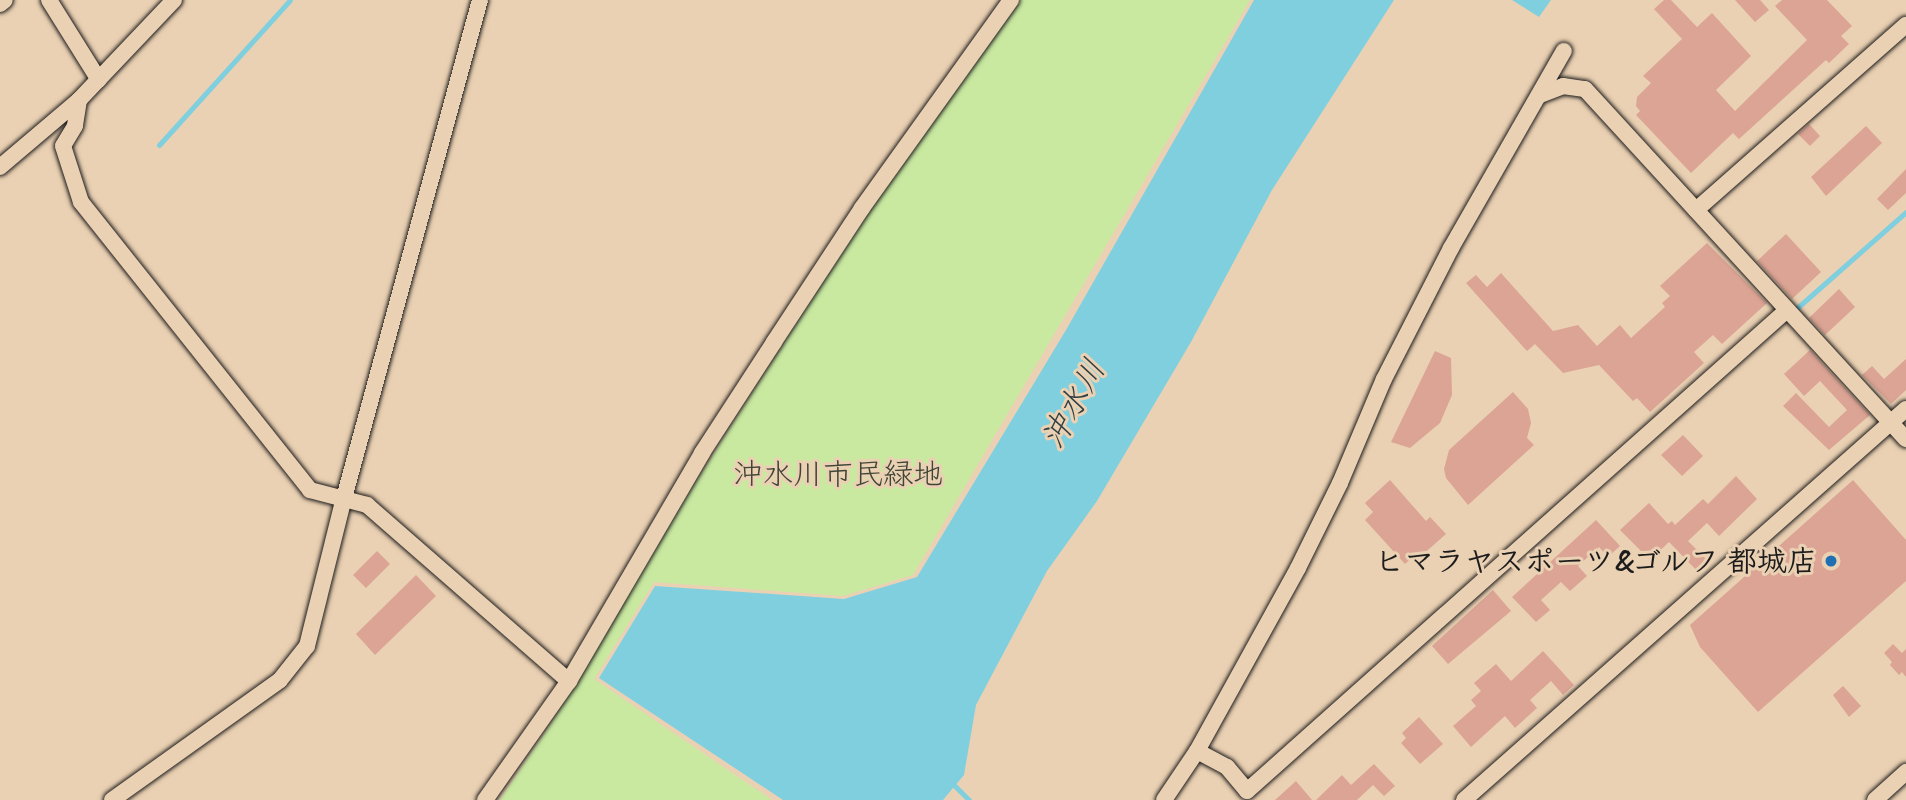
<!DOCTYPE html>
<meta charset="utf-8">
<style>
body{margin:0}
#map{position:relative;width:1906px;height:800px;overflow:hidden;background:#ebd1b3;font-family:Caveat,"Klee One",sans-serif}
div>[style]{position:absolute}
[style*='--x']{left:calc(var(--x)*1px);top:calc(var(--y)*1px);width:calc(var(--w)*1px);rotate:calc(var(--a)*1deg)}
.green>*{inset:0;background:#c9e9a1}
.water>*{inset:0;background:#80cfde}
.stream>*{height:5px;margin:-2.5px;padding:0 2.5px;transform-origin:2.5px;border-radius:2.5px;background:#80cfde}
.building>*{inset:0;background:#dba494}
.roads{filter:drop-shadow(0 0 2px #1c1c1c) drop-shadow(0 0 2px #1c1c1c)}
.minor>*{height:16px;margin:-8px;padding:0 8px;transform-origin:8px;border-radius:8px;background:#ebd1b3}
.dots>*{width:19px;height:19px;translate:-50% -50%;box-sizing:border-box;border:4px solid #ebd1b3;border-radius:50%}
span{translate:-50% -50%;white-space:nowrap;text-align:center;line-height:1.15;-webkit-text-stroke:6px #ebd1b3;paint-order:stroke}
.park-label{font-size:30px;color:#3f4537}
.poi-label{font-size:30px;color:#1c1c1c;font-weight:700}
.right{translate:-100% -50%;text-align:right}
.water-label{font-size:32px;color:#304043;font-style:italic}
</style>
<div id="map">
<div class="green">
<i style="clip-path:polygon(1019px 0,1250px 0,913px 575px,843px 596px,654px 582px,594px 679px,772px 800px,500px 800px,554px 719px,640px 570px,852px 235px)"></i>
</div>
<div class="water">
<i style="clip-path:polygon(1254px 0,1394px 0,1272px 190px,1191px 342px,1097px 501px,1047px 571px,976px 705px,964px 775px,943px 800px,783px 800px,599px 678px,655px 586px,844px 599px,917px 577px,1066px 330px)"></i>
<i style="clip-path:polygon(1512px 0,1551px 0,1539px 17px)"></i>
</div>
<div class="stream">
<i style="--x:159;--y:145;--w:195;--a:-47.9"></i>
<i style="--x:1797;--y:308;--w:145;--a:-41.4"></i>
<i style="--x:952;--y:783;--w:24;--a:45"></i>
</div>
<div class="building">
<i style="clip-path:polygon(1664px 0,1671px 0,1697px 27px,1712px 13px,1751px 56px,1716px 90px,1735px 111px,1807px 40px,1775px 6px,1782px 0,1827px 0,1852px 26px,1841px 36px,1849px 44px,1829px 63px,1826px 60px,1739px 139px,1733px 133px,1691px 173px,1636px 115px,1640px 111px,1636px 106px,1637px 97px,1651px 83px,1643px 76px,1682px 39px,1654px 9px)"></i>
<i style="clip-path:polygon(1735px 0,1760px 0,1769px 10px,1755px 22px)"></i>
<i style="clip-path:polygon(1809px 124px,1820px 136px,1810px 146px,1798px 134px)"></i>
<i style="clip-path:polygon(1866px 126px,1882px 143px,1826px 196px,1811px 177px)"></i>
<i style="clip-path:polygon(1906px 169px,1906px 193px,1888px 210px,1877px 199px)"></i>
<i style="clip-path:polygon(1786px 234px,1821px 272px,1792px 299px,1757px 261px)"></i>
<i style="clip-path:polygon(1707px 243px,1767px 303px,1722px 344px,1713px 335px,1694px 352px,1704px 363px,1650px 412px,1637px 398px,1633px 401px,1599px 365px,1563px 373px,1535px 344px,1527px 351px,1466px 283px,1476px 275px,1487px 287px,1501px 273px,1553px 331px,1578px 325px,1597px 346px,1620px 325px,1631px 338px,1665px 307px,1662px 303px,1670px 296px,1660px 286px)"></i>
<i style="clip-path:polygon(1839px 289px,1855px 307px,1825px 335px,1809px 318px)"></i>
<i style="clip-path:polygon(1810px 350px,1870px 415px,1829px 450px,1783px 406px,1796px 393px,1829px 427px,1847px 410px,1820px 381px,1804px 396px,1784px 374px)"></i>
<i style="clip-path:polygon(1435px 351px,1451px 358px,1452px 395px,1440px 423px,1410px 448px,1391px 442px)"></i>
<i style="clip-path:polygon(1906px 359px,1906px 390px,1891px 404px,1862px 375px,1872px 366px,1884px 379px)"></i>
<i style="clip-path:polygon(1513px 392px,1528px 409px,1531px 423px,1527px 438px,1534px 445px,1468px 505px,1446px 478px,1444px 469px,1449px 450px)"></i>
<i style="clip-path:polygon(1683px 435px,1703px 456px,1682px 476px,1661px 455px)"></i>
<i style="clip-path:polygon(1736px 476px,1757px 499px,1719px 536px,1707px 523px,1688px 541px,1711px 564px,1700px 574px,1669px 542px,1650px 560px,1620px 530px,1649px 503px,1668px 524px,1672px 521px,1675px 525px,1703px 499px,1708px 504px)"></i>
<i style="clip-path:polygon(1390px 480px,1426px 521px,1430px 517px,1446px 534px,1420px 557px,1416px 554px,1405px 564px,1365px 520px,1373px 512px,1365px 503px)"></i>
<i style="clip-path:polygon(1853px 480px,1906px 540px,1906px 581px,1758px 712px,1700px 647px,1690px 625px)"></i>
<i style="clip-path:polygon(1596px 520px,1620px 546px,1608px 557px,1599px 547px,1578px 566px,1587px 576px,1570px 591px,1561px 582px,1541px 600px,1550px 610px,1536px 622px,1512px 597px)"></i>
<i style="clip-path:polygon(377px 551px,390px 564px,366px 588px,353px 575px)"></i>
<i style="clip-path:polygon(416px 575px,436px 596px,375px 655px,356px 634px)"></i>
<i style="clip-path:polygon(1493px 590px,1511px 611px,1448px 664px,1432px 646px)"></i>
<i style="clip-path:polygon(1893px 644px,1902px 653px,1906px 649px,1906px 677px,1902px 672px,1899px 675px,1890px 665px,1892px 662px,1884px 653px)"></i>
<i style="clip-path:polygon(1543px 651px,1574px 685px,1563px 695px,1551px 681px,1530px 700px,1537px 708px,1515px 728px,1505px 716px,1471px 747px,1453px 726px,1476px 706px,1471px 700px,1481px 691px,1474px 683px,1496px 664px,1511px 681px)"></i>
<i style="clip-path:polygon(1843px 686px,1861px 706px,1849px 717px,1833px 695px)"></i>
<i style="clip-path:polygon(1419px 717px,1443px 744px,1420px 764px,1401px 743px,1406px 738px,1402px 733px)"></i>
<i style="clip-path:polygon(1374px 764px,1395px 786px,1384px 796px,1373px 785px,1357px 800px,1316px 800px,1342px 775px,1351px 785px)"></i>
<i style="clip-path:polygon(1296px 781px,1312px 800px,1275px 800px)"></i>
</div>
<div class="roads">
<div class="minor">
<i style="--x:49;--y:0;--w:94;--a:58"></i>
<i style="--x:0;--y:4;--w:6;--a:-39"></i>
<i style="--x:1540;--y:95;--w:25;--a:-21"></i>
<i style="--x:1563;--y:86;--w:22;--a:8"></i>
<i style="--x:1585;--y:89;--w:475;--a:47.5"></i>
<i style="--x:79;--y:100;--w:26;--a:99"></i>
<i style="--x:75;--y:126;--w:23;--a:121"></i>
<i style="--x:63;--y:146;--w:59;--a:72.2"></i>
<i style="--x:81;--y:202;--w:368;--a:51.5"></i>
<i style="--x:310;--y:490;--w:59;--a:14.7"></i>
<i style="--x:367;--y:505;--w:268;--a:41.1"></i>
<i style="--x:0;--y:167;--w:104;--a:-40.3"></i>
<i style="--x:79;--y:100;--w:138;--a:-46.5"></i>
<i style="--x:1696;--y:210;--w:280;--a:-41.4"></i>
<i style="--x:1197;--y:751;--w:34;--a:28"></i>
<i style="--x:1227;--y:767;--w:31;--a:50"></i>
<i style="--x:1247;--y:791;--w:723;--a:-41.69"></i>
<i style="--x:112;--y:800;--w:206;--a:-35.5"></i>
<i style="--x:280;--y:680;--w:43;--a:-51.5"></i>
<i style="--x:307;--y:646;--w:153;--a:-76"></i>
<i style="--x:344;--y:498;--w:516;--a:-74.73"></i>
<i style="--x:485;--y:800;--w:146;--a:-54.8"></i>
<i style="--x:569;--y:681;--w:264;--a:-59.7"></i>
<i style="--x:702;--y:453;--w:132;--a:-57"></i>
<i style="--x:774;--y:342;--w:160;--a:-56.7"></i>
<i style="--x:862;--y:208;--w:256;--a:-54.4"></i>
<i style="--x:1164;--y:800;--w:59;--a:-56"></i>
<i style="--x:1197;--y:751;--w:209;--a:-61.1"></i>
<i style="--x:1298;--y:568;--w:95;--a:-63.7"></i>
<i style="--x:1340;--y:483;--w:113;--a:-67.1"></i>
<i style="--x:1384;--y:379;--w:147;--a:-62.9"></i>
<i style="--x:1451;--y:248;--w:227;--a:-60.2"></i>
<i style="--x:1464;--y:800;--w:590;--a:-41.5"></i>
<i style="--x:1875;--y:800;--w:42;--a:-42.1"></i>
</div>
</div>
<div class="dots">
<i style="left:1831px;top:561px;background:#1f6fb2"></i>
</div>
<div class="park-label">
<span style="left:838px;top:474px">沖水川市民緑地</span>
</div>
<div class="poi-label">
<span class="right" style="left:1817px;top:561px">ヒマラヤスポーツ&amp;ゴルフ 都城店</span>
</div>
<div class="water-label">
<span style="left:1074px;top:404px;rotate:-61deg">沖水川</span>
</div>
</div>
